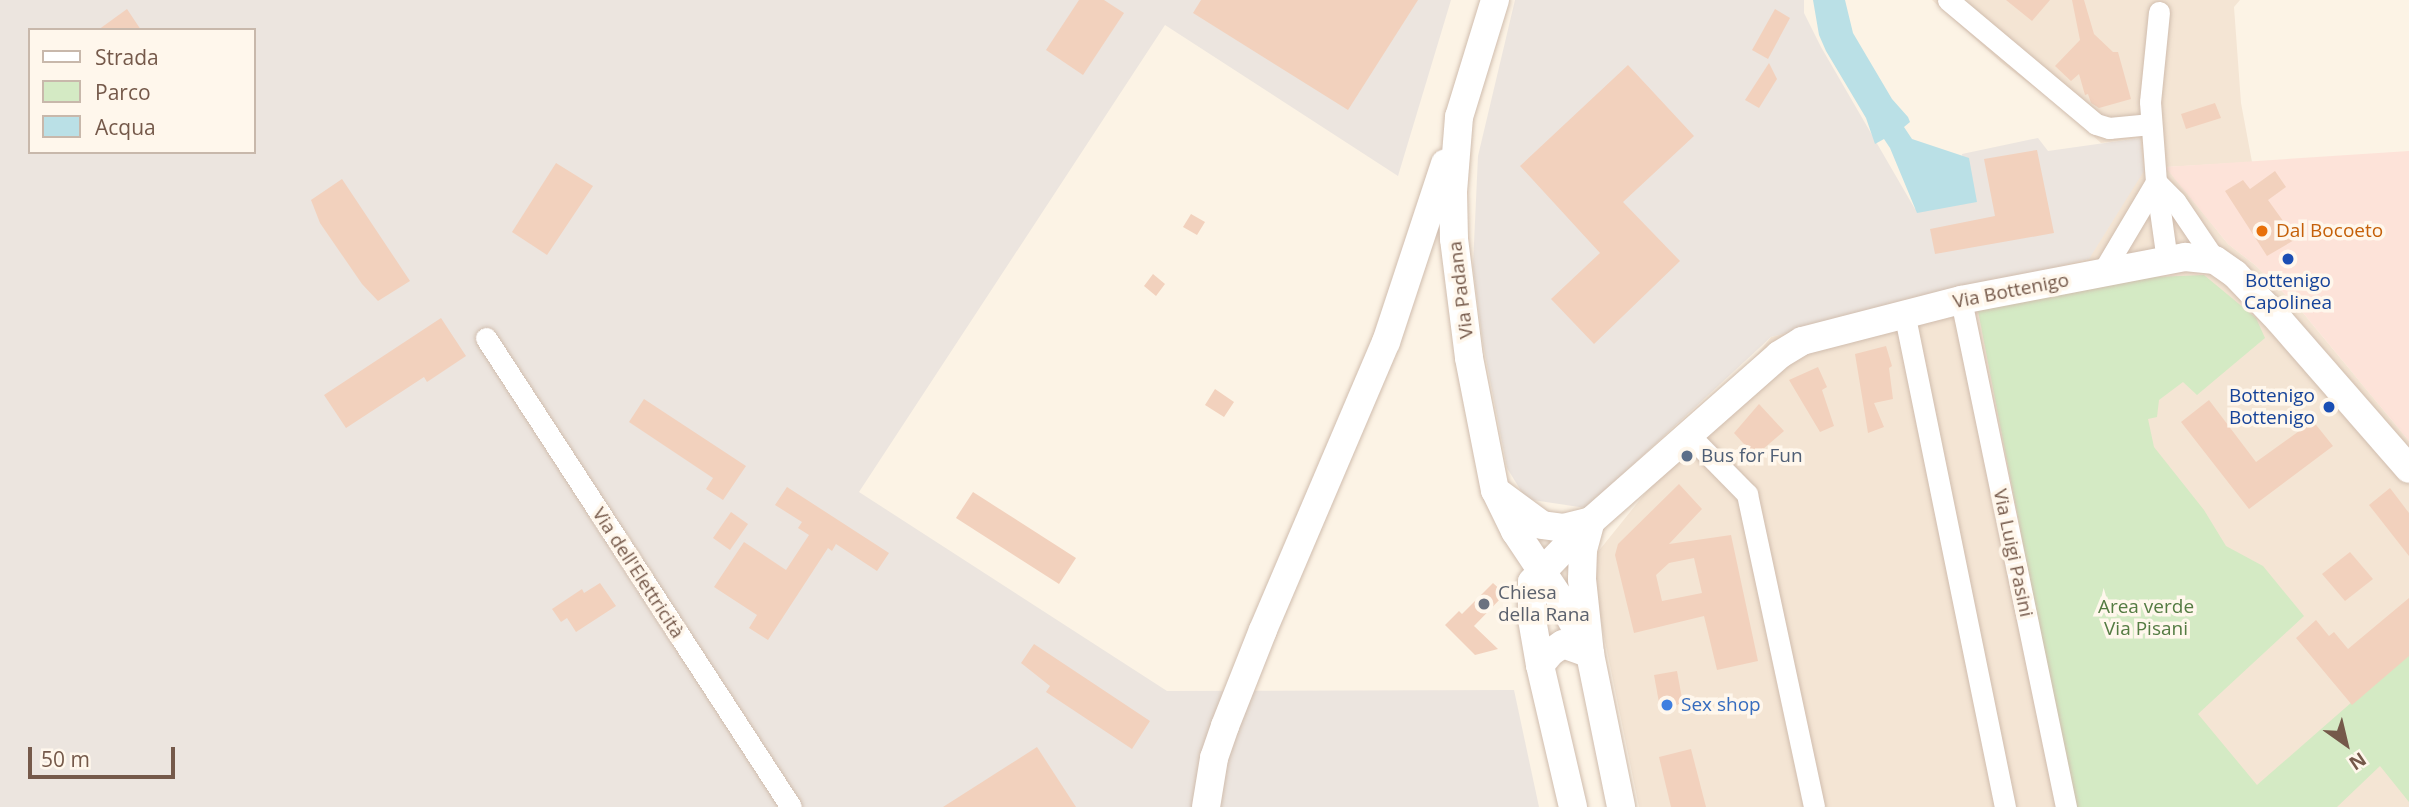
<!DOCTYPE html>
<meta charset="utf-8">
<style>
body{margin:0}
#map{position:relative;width:2409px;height:807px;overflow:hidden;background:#fcf3e5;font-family:"Open Sans",sans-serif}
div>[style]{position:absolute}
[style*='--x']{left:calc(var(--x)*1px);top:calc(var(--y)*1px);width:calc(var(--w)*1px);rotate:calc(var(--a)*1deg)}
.residential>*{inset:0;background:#f4e5d4}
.commercial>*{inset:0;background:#fde3d9}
.industrial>*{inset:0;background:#ece5df}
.green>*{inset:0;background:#d4eac4}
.water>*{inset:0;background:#bae0e6}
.building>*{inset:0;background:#f2d1bd}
.roads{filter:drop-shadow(0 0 2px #d0bdae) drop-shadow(0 0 2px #d0bdae)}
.street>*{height:21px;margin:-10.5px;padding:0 10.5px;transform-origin:10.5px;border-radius:10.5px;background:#fff}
.secondary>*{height:28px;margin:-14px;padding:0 14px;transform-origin:14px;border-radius:14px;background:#fff}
.dots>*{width:19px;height:19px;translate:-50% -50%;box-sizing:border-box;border:4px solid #fff7ec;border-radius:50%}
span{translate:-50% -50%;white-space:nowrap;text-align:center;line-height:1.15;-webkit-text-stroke:7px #fff7ec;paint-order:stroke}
.food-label{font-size:19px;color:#c56008}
.left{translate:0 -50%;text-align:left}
.transit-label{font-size:19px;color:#164399}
.right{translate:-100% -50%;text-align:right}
.street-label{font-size:19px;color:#75594a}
.service-label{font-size:19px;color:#4e5e75}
.worship-label{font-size:19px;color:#5b616d}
.park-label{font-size:19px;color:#547b42}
.shop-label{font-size:19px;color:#366cbe}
.legend{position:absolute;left:28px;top:28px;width:228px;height:126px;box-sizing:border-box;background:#fff7ec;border:2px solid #c8b8ab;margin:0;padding:9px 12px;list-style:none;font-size:21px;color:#75594a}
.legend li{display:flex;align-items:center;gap:14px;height:35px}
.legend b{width:35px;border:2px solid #c8b8ab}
.north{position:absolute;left:2311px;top:709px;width:70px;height:70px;-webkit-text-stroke:5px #fff7ec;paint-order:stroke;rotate:146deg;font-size:19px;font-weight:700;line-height:28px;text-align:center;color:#75594a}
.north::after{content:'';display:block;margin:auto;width:24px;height:32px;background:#75594a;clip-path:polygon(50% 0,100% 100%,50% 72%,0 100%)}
.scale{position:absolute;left:28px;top:747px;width:147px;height:32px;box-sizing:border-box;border:4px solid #75594a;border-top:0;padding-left:9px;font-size:21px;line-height:24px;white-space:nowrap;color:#75594a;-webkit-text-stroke:5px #fff7ec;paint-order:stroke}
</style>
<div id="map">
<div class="residential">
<i style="clip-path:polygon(1932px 0,2240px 0,2234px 7px,2241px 103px,2252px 162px,2166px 167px,2228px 244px,2255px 265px,2299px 308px,2409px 441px,2409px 807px,1639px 807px,1589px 563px,1771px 337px,2089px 259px,2140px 138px,2101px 143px,2065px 110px,2003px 64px)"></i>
</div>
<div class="commercial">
<i style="clip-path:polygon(2409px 151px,2409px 441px,2299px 308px,2255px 265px,2228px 244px,2165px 167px)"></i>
</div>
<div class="industrial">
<i style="clip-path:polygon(evenodd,0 0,1451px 0,1398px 176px,1165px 25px,859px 492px,1167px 691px,1514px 690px,1539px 807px,0 807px,0 0,30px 30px,254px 30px,254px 152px,30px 152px,30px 30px)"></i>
<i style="clip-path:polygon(1515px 0,1804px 0,1804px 13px,1821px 47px,1915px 209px,1970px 203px,1962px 154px,2038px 138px,2048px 151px,2140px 138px,2144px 171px,2089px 259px,1771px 337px,1586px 508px,1526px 499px,1507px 468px,1483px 344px,1473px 266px,1478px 156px)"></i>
</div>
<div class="green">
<i style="clip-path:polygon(2204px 275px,2256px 318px,2265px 338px,2197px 395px,2183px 382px,2159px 400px,2157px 417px,2148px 419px,2154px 447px,2204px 510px,2226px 546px,2263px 566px,2304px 616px,2198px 714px,2257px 785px,2409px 652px,2409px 802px,2380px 766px,2337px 807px,2074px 807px,1978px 311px,2130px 278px)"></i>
</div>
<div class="water">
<i style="clip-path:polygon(1813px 0,1845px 0,1853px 33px,1892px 99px,1908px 117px,1910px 122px,1904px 127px,1912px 139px,1969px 158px,1977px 202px,1917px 213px,1890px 148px,1884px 139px,1875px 144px,1866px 118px,1826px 51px,1819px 35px)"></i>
</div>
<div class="building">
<i style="clip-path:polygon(1079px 0,1104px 0,1124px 13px,1083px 75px,1046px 50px)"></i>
<i style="clip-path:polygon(1201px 0,1418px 0,1348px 110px,1193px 13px)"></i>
<i style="clip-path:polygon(2006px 0,2050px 0,2032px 21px)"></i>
<i style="clip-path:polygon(2072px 0,2084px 0,2094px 34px,2113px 52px,2118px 52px,2131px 99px,2099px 108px,2091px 103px,2088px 94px,2085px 95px,2079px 74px,2071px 81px,2055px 66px,2080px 40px)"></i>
<i style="clip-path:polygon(127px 9px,141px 30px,98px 30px)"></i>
<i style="clip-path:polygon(1775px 9px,1790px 18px,1768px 59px,1752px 50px)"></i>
<i style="clip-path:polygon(1769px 63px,1777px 79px,1759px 108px,1745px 100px)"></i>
<i style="clip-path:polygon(1628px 65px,1694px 136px,1623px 202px,1680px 261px,1594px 344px,1551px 299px,1600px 253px,1520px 166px)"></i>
<i style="clip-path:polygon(2215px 103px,2221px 118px,2186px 129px,2181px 114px)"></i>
<i style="clip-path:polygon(2037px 150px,2054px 233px,1935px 254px,1930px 229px,1995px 216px,1984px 159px)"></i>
<i style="clip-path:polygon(556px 163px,593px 186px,547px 255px,512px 232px)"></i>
<i style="clip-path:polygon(2275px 171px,2286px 187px,2268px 200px,2296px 239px,2267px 256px,2225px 191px,2243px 180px,2250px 189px)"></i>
<i style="clip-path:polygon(342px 179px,410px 281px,378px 301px,362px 284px,320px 223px,311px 200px)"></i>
<i style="clip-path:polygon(1191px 214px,1205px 222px,1197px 235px,1183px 227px)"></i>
<i style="clip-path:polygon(1153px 274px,1165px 284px,1156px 296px,1144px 286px)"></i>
<i style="clip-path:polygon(441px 318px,466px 356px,427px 382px,424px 377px,346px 428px,324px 395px)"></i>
<i style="clip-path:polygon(1886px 346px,1892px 366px,1889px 368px,1893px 399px,1874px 403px,1884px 427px,1868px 433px,1855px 354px)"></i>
<i style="clip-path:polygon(1818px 367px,1827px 387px,1822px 390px,1834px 426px,1820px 432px,1789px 380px)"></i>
<i style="clip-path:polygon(1215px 389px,1234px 402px,1224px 417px,1205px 405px)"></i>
<i style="clip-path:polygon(644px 399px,746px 466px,723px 500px,706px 489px,713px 478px,629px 422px)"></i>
<i style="clip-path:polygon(2209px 400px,2256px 462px,2313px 421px,2333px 446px,2249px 509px,2181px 422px)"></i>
<i style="clip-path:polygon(1759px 404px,1784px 431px,1755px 456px,1734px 433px)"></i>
<i style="clip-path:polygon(evenodd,1679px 484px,1702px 509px,1669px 544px,1731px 535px,1758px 661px,1717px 670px,1704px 616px,1634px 633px,1615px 555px,1618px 544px,1679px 484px,1694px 558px,1702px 593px,1662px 601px,1656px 575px,1669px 563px,1694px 558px)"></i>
<i style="clip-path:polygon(787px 487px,889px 553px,877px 571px,836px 544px,832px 551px,828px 548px,768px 640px,749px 628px,757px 615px,714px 587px,744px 542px,786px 570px,809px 535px,798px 528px,802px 522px,775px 505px)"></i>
<i style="clip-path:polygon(2390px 488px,2409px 513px,2409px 556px,2369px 505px)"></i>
<i style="clip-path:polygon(973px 492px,1076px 558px,1059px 584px,956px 518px)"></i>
<i style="clip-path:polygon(731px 512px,748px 524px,730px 550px,713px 538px)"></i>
<i style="clip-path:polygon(2350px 552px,2373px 579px,2345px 601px,2322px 574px)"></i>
<i style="clip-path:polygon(600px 583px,616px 606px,576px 632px,567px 618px,561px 622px,552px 609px,582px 589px,584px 593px)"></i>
<i style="clip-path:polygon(1493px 583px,1505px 594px,1474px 626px,1498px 649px,1475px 655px,1445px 625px,1459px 611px,1462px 614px)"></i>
<i style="clip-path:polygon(2409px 598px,2409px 656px,2352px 705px,2296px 638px,2316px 620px,2329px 636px,2334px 632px,2348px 649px)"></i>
<i style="clip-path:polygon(1034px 644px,1150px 721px,1132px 749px,1046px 692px,1050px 686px,1021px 663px)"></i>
<i style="clip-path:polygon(1677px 671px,1683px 704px,1660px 708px,1654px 675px)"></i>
<i style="clip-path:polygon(1037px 747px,1076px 807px,943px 807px)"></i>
<i style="clip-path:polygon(1691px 749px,1706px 807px,1671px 807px,1659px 757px)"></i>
</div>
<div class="roads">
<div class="street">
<i style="--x:1948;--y:0;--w:193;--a:40"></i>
<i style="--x:2096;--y:124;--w:14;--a:17"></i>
<i style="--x:2109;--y:128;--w:42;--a:-5.4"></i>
<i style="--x:2159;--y:12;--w:90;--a:95.7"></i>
<i style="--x:2150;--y:102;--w:80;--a:85.7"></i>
<i style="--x:2156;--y:182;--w:79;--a:82"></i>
<i style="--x:2156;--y:182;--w:27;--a:45"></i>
<i style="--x:2175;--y:201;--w:71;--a:55.9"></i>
<i style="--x:2102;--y:273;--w:106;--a:-59.3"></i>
<i style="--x:1961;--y:300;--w:518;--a:78.3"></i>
<i style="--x:1904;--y:312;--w:505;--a:78.47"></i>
<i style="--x:486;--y:338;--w:559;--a:56.96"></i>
<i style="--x:1689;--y:435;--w:83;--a:45.5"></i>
<i style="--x:1747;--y:494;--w:320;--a:77.9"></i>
</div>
<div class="secondary">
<i style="--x:1495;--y:0;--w:122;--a:107.1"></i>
<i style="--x:1459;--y:117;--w:74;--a:94.6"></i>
<i style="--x:1453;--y:191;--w:48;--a:88.8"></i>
<i style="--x:1454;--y:239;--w:120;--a:82.8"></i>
<i style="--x:1469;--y:358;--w:135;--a:78.9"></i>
<i style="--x:1495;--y:490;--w:46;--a:64"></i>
<i style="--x:1515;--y:531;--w:79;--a:56.3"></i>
<i style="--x:1559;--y:597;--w:65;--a:61.5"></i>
<i style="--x:1590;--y:654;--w:156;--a:78.5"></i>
<i style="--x:1500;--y:494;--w:52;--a:36.4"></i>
<i style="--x:1542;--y:525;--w:21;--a:8"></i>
<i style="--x:1563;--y:528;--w:29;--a:-14"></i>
<i style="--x:1540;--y:665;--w:17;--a:-50"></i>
<i style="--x:1551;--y:652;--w:14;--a:-34"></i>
<i style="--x:1563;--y:644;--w:29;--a:20"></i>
<i style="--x:1590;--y:654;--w:75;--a:-96.1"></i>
<i style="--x:1582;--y:579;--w:29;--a:-88"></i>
<i style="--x:1583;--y:550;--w:30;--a:-75"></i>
<i style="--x:1206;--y:807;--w:50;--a:-80.7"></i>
<i style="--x:1214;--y:758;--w:34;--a:-71"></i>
<i style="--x:1225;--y:726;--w:103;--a:-68.4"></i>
<i style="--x:1263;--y:630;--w:313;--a:-66.9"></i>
<i style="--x:1386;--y:342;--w:188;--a:-71.7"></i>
<i style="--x:1573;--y:807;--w:146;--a:-103.1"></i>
<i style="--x:1540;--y:665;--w:47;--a:-99.9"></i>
<i style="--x:1532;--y:619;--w:37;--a:-90"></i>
<i style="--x:1532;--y:582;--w:85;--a:-46"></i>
<i style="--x:1591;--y:521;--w:251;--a:-41.4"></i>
<i style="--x:1779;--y:355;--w:27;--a:-31"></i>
<i style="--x:1802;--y:341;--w:164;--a:-14.5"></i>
<i style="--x:1961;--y:300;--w:228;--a:-10.9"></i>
<i style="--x:2185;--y:257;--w:30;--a:6"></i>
<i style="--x:2215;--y:260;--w:24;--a:35"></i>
<i style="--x:2235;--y:274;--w:65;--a:46.2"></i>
<i style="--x:2280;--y:321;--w:196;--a:48.9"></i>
</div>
</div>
<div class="dots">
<i style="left:2262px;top:231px;background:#e8710a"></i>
<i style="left:2288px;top:259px;background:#1a4fb4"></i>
<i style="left:2329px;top:407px;background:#1a4fb4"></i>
<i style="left:1687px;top:456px;background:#5c6f8a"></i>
<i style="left:1484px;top:604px;background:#6b7280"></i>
<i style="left:1667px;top:705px;background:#3f7fe0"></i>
</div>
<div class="food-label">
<span class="left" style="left:2276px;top:231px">Dal Bocoeto</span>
</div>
<div class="transit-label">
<span style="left:2288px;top:292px">Bottenigo<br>Capolinea</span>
<span class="right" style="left:2315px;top:407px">Bottenigo<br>Bottenigo</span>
</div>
<div class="street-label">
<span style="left:1461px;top:290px;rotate:-97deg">Via Padana</span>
<span style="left:2011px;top:291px;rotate:-11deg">Via Bottenigo</span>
<span style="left:2013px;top:553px;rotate:78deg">Via Luigi Pasini</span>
<span style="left:638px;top:573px;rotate:57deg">Via dell'Elettricità</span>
</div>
<div class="service-label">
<span class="left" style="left:1701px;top:456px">Bus for Fun</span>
</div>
<div class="worship-label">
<span class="left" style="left:1498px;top:604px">Chiesa<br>della Rana</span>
</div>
<div class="park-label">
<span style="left:2146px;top:618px">Area verde<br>Via Pisani</span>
</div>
<div class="shop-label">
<span class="left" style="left:1681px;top:705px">Sex shop</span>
</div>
<ul class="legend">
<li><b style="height:9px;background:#fff"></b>Strada</li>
<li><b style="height:19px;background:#d4eac4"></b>Parco</li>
<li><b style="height:19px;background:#bae0e6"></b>Acqua</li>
</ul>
<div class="north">N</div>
<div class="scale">50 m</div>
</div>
